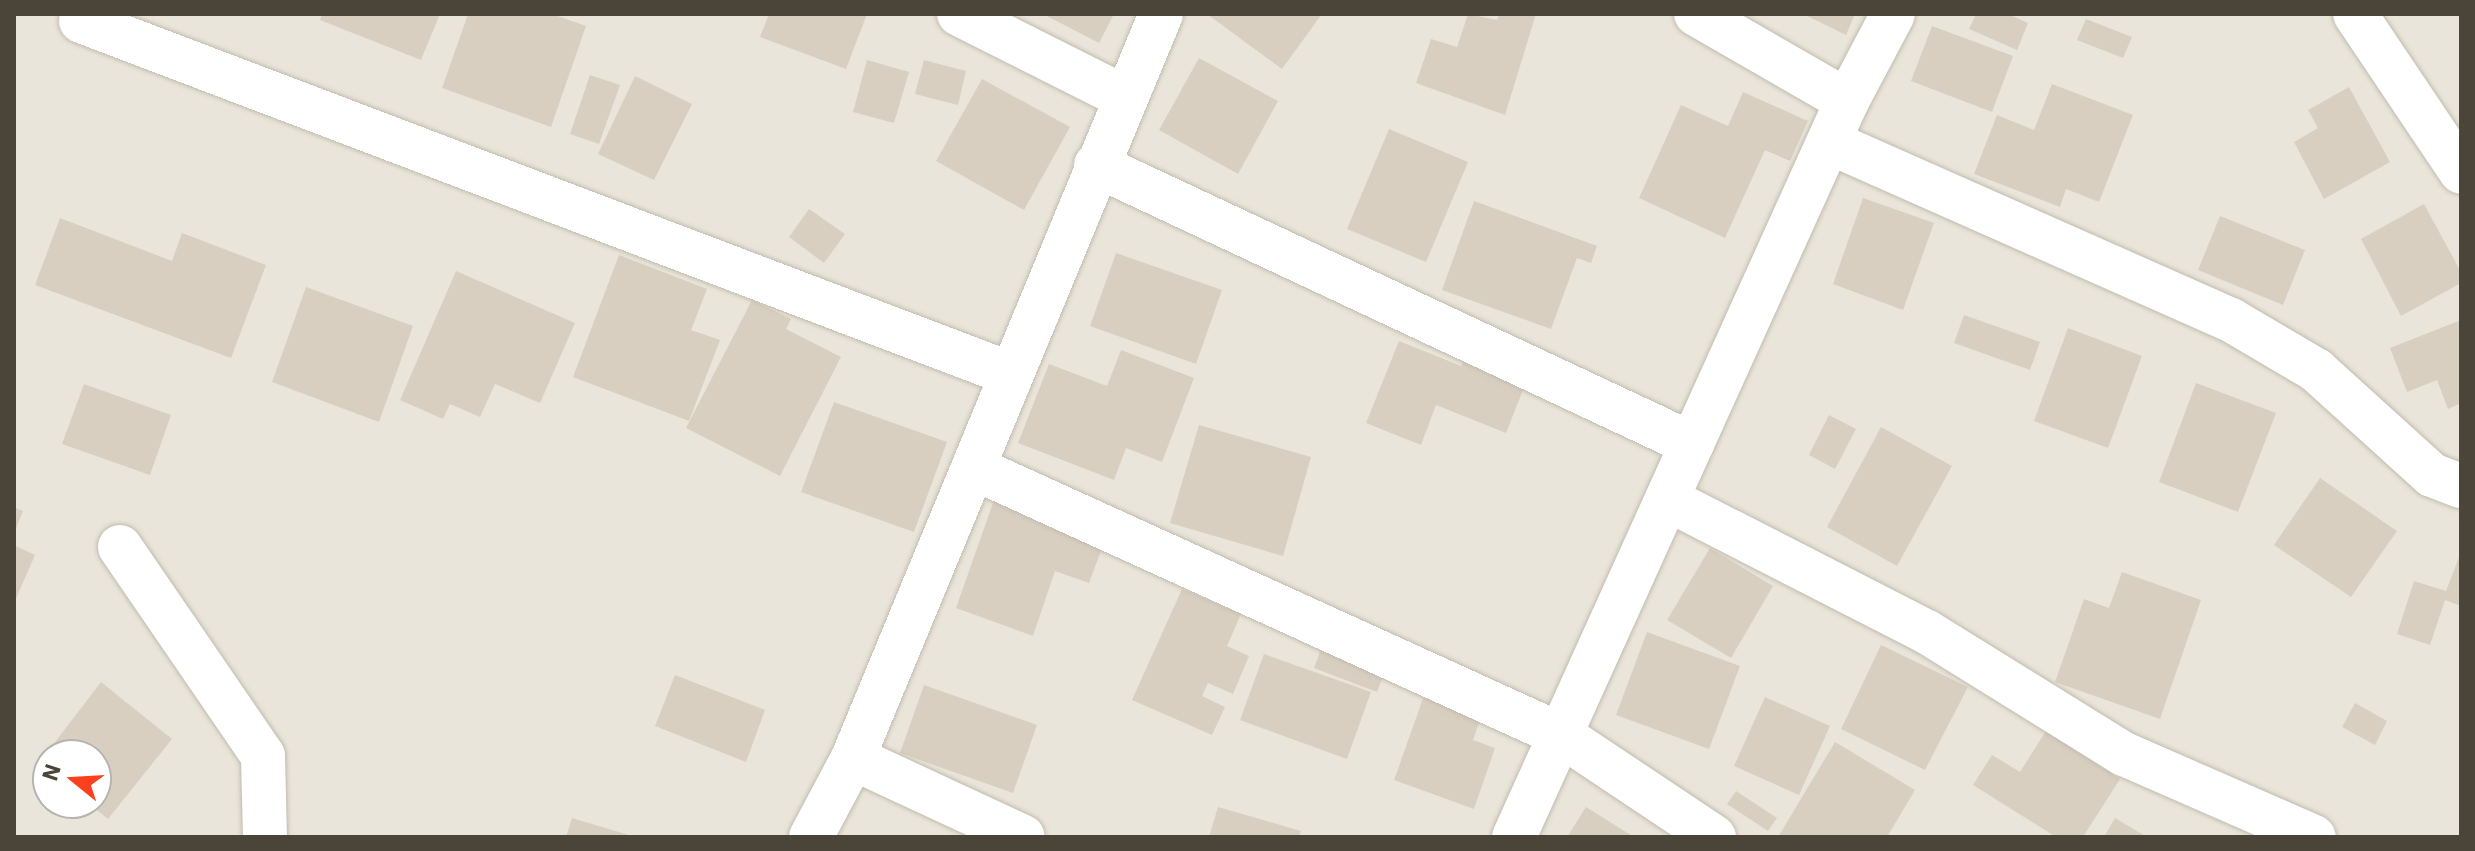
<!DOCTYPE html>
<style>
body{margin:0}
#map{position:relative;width:2475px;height:851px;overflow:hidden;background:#f6f3ec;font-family:"IBM Plex Sans",sans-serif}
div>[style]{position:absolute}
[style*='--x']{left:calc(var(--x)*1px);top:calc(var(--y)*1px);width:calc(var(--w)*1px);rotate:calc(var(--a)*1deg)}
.residential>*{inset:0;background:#eae5da}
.building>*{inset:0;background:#d8cfc1}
.roads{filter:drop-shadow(0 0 2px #c2bbae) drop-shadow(0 0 2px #c2bbae)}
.minor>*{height:44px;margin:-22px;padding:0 22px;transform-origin:22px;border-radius:22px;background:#fff}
span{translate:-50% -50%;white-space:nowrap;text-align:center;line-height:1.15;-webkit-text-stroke:7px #fff;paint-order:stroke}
.frame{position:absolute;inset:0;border:16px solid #4b4439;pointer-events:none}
.north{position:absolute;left:32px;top:739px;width:80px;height:80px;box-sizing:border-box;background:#fff;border:2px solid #b7b4b0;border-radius:50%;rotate:288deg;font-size:22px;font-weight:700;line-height:32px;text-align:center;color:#4b4439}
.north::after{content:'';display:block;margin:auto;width:28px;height:36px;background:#fc3f1d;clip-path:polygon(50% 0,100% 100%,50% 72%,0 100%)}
</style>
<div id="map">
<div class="residential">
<i style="clip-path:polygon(evenodd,14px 14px,2461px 14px,2461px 837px,14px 837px,14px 14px,48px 755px,96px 755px,96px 803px,48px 803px,48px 755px)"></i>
</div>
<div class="building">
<i style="clip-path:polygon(322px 14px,440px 14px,421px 60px,320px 20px)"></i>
<i style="clip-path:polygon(468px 14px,552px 14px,586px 26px,551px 127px,442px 88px)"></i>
<i style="clip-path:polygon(769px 14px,867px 14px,846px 69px,760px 37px)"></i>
<i style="clip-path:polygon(1043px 14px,1114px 14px,1099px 43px)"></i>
<i style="clip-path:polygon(1207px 14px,1322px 14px,1282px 69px)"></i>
<i style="clip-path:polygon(1468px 14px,1497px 20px,1499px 14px,1536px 14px,1505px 115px,1416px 83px,1431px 39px,1457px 47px)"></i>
<i style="clip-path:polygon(1803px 14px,1855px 14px,1846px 35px)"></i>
<i style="clip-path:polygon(1976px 14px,2008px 14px,2028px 23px,2017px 50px,1969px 29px)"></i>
<i style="clip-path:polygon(2086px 19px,2132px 37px,2123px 58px,2077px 40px)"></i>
<i style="clip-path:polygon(1932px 26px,2013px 56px,1992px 112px,1911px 81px)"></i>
<i style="clip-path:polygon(1199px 58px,1278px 101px,1238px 174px,1159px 130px)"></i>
<i style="clip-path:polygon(867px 60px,909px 72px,894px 123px,853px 112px)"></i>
<i style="clip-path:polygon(924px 60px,966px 71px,958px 105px,915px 94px)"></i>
<i style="clip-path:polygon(590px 75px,620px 85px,599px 144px,570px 134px)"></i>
<i style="clip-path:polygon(635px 76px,692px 104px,654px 180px,598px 154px)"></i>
<i style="clip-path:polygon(982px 79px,1070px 127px,1024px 210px,936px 161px)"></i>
<i style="clip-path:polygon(2052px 84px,2133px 115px,2099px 202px,2066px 189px,2060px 207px,1974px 174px,1997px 115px,2034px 130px)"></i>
<i style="clip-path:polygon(2349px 87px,2390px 162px,2324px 199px,2294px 142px,2318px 128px,2308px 110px)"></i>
<i style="clip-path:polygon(1743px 92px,1808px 121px,1790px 161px,1765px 150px,1725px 238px,1639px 198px,1681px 105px,1728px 126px)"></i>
<i style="clip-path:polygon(1389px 129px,1468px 162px,1426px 262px,1347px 229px)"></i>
<i style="clip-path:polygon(1863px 198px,1934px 223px,1903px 310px,1833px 284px)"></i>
<i style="clip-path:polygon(1474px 201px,1597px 246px,1591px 263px,1577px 258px,1551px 329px,1442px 290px)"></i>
<i style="clip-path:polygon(2424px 204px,2461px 272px,2461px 283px,2401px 316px,2361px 239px)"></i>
<i style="clip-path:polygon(809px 209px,845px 234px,824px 263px,789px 237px)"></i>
<i style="clip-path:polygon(2220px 216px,2305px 250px,2283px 305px,2198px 270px)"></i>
<i style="clip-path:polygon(60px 218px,172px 261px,182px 233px,266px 265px,231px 358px,35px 285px)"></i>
<i style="clip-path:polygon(1116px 253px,1222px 290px,1196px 364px,1090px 326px)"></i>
<i style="clip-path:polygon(619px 255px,707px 289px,691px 330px,720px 340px,689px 421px,573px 377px)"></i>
<i style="clip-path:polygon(456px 271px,575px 323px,540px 403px,495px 384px,480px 417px,450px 404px,443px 419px,400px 400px)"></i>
<i style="clip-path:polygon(306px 287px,413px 326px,379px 422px,272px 382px)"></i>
<i style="clip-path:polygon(752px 300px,791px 319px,786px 329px,841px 357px,780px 476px,686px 428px)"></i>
<i style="clip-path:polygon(1964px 315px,2040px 342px,2030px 370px,1954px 343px)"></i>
<i style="clip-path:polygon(2461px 320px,2461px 403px,2448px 409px,2437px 380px,2407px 392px,2390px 348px)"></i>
<i style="clip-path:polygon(2068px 328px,2142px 356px,2108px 448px,2034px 421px)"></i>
<i style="clip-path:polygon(1399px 341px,1461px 366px,1470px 346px,1531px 370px,1506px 433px,1436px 405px,1421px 445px,1366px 423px)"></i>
<i style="clip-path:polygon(1121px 350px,1194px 378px,1162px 462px,1126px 448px,1114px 480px,1018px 443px,1049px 364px,1107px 386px)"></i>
<i style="clip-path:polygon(2196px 383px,2276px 413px,2238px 512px,2159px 482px)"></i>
<i style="clip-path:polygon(84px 384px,171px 415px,150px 475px,62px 444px)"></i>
<i style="clip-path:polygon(834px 402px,947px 442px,914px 532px,801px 492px)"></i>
<i style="clip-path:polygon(1829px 415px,1856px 429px,1835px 469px,1809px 455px)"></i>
<i style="clip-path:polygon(1199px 425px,1311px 457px,1283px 556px,1170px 523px)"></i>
<i style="clip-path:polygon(1881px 427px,1952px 466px,1897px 566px,1827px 527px)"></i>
<i style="clip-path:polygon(2320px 478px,2397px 531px,2351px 597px,2274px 545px)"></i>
<i style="clip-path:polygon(994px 500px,1105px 540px,1089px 583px,1055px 571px,1033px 636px,956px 608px)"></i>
<i style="clip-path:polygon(14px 507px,23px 511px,14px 533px)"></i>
<i style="clip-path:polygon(14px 545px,35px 555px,14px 603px)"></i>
<i style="clip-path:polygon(1710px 548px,1773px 586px,1731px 658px,1667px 620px)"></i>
<i style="clip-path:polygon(2461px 552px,2461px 606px,2445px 600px,2430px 645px,2397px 634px,2414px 581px,2446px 591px)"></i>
<i style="clip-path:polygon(2122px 572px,2201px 600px,2160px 719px,2055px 682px,2084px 599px,2109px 608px)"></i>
<i style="clip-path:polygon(1182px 589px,1241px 614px,1227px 646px,1249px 656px,1233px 694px,1208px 683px,1202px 696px,1225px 707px,1212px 735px,1132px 700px)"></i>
<i style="clip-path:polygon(1647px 632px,1740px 666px,1709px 749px,1616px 715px)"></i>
<i style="clip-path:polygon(1325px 638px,1389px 661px,1377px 692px,1314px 668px)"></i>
<i style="clip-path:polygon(1881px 645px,1968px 687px,1925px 770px,1841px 729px)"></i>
<i style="clip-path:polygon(1264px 654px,1371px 692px,1347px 759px,1240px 720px)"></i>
<i style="clip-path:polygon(675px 675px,765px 710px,746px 762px,655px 726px)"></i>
<i style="clip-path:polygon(101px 682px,172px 739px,108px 819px,88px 803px,96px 803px,96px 755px,48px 755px,48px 770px,39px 763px)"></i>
<i style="clip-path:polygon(924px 685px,1037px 725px,1013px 793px,900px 753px)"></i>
<i style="clip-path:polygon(1426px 690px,1483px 711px,1473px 740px,1495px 748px,1474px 809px,1394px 780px)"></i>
<i style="clip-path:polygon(1765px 697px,1830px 726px,1799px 795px,1734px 766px)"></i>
<i style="clip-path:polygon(2355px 703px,2387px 721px,2375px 745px,2342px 727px)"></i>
<i style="clip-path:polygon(2046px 731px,2120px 779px,2083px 837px,2056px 837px,1973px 785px,1992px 755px,2020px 772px)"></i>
<i style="clip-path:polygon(1835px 742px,1915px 790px,1887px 837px,1778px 837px)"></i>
<i style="clip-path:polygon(1736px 791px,1777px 818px,1768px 831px,1727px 804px)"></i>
<i style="clip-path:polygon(1218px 807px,1301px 831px,1299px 837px,1209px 837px)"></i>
<i style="clip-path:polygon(1586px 807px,1634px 837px,1567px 837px)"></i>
<i style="clip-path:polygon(572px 818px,632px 836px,632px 837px,566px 837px)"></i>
<i style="clip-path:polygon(2115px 818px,2147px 837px,2104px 837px)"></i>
</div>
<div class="roads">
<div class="minor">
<i style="--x:959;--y:14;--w:182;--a:26.7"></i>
<i style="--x:1696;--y:14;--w:174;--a:29.9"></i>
<i style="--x:2355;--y:14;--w:190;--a:56.1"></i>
<i style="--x:81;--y:21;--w:995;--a:20.79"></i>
<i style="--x:1829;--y:142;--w:440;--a:23.9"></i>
<i style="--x:2231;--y:320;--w:99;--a:30.5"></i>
<i style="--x:2316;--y:370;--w:156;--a:42.2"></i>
<i style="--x:2432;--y:475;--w:31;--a:21"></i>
<i style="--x:1096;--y:165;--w:658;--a:25.09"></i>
<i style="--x:974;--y:468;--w:645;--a:24.46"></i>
<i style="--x:1561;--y:735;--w:184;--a:33.7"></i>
<i style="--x:1667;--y:499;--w:292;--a:27.1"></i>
<i style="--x:1927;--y:632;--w:232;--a:31.8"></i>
<i style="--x:2124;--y:754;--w:207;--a:23.6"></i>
<i style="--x:120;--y:547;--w:253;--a:55.6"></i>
<i style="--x:263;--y:756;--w:81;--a:88.6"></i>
<i style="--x:853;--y:758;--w:187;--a:24.9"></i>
<i style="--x:811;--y:837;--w:89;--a:-62"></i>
<i style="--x:853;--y:758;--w:805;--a:-67.51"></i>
<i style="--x:1514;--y:837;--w:808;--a:-65.66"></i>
<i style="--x:1847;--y:101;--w:98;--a:-62.1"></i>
</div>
</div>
<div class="frame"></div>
<div class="north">N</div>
</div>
